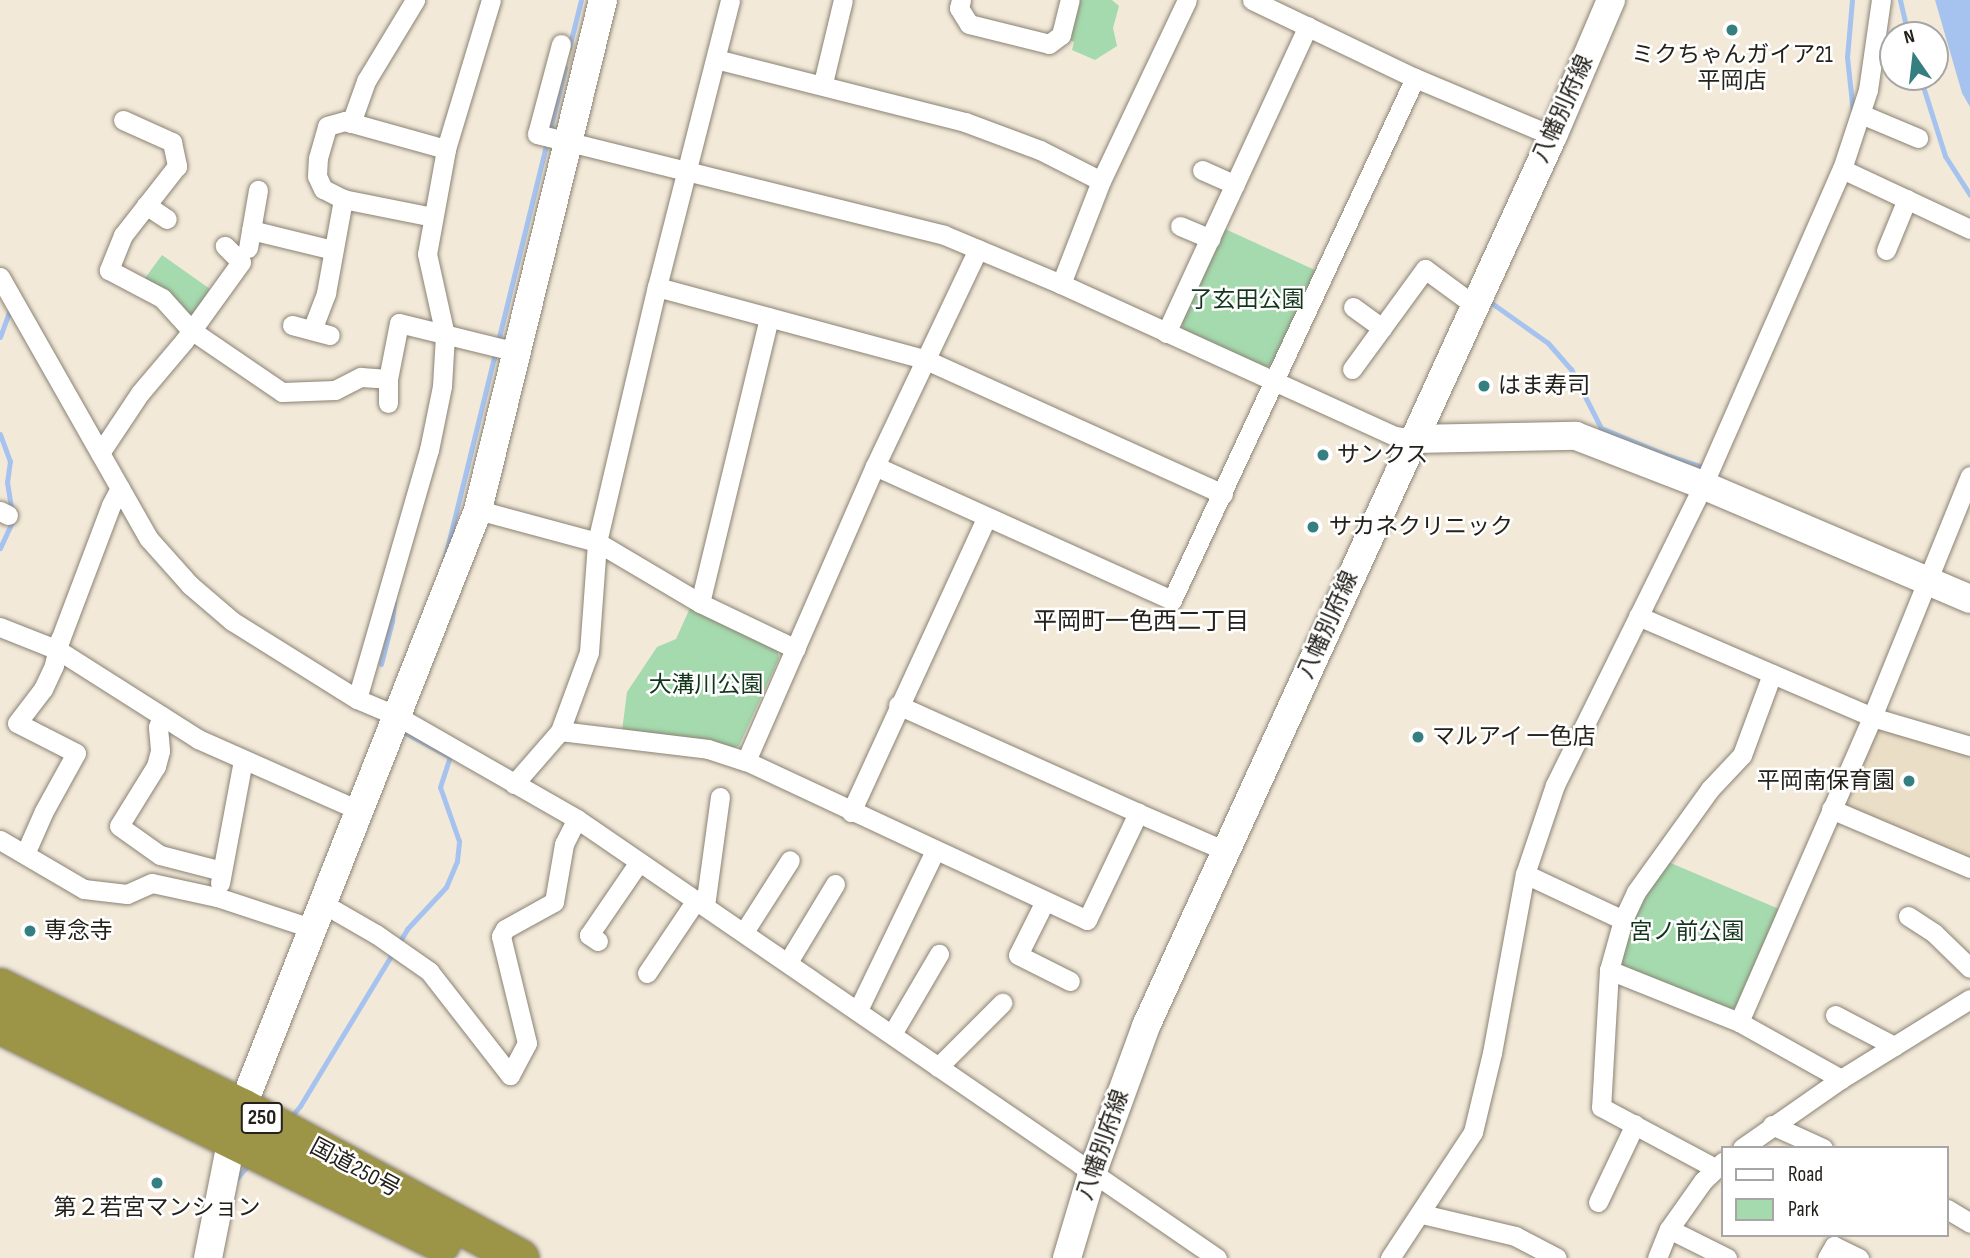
<!DOCTYPE html>
<meta charset="utf-8">
<style>
body{margin:0}
#map{position:relative;width:1970px;height:1258px;overflow:hidden;background:#f2e9d9;font-family:"Sofia Sans Condensed","Noto Sans JP",sans-serif}
div>[style]{position:absolute}
[style*='--x']{left:calc(var(--x)*1px);top:calc(var(--y)*1px);width:calc(var(--w)*1px);rotate:calc(var(--a)*1deg)}
.built>*{inset:0;background:#ebdec7}
.green>*{inset:0;background:#a5d9ae}
.water>*{inset:0;background:#a6c3f0}
.stream>*{height:5px;margin:-2.5px;padding:0 2.5px;transform-origin:2.5px;border-radius:2.5px;background:#a6c3f0}
.roads{filter:drop-shadow(0 0 2px #8a8273) drop-shadow(0 0 2px #8a8273)}
.street>*{height:19px;margin:-9.5px;padding:0 9.5px;transform-origin:9.5px;border-radius:9.5px;background:#fff}
.secondary>*{height:28px;margin:-14px;padding:0 14px;transform-origin:14px;border-radius:14px;background:#fff}
.highway>*{height:37px;margin:-18.5px;padding:0 18.5px;transform-origin:18.5px;border-radius:18.5px;background:#9c9547}
.dots>*{width:19px;height:19px;translate:-50% -50%;box-sizing:border-box;border:4px solid #fff;border-radius:50%}
span{translate:-50% -50%;white-space:nowrap;text-align:center;line-height:1.15;-webkit-text-stroke:5px #fff;paint-order:stroke}
.shield-label span{padding:2px 5px;background:#fff;border:2px solid;border-radius:5px;-webkit-text-stroke-width:0}
.shield-label{font-size:21px;color:#24211b;font-weight:700}
.poi-label{font-size:23px;color:#24211b}
.left{translate:0 -50%;text-align:left}
.right{translate:-100% -50%;text-align:right}
.street-label{font-size:23px;color:#24211b}
.park-label{font-size:23px;color:#13351c}
.neighbourhood-label{font-size:24px;color:#24211b}
.legend{position:absolute;left:1721px;top:1146px;width:228px;height:91px;box-sizing:border-box;background:#fff;border:2px solid #a7a6a4;margin:0;padding:9px 12px;list-style:none;font-size:21px;color:#24211b}
.legend li{display:flex;align-items:center;gap:14px;height:35px}
.legend b{width:35px;border:2px solid #a7a6a4}
.north{position:absolute;left:1879px;top:21px;width:70px;height:70px;box-sizing:border-box;background:#fff;border:2px solid #a7a6a4;border-radius:50%;rotate:346deg;font-size:19px;font-weight:700;line-height:28px;text-align:center;color:#24211b}
.north::after{content:'';display:block;margin:auto;width:24px;height:32px;background:#367f81;clip-path:polygon(50% 0,100% 100%,50% 72%,0 100%)}
</style>
<div id="map">
<div class="built">
<i style="clip-path:polygon(1875px 722px,1970px 753px,1970px 865px,1837px 808px)"></i>
</div>
<div class="green">
<i style="clip-path:polygon(1080px 0,1112px 0,1119px 6px,1113px 28px,1117px 46px,1095px 60px,1072px 50px,1074px 42px,1069px 40px)"></i>
<i style="clip-path:polygon(1223px 228px,1317px 271px,1276px 363px,1262px 368px,1184px 331px,1181px 319px)"></i>
<i style="clip-path:polygon(162px 255px,210px 289px,190px 320px,143px 281px)"></i>
<i style="clip-path:polygon(690px 608px,777px 648px,779px 658px,739px 746px,727px 749px,622px 731px,627px 692px,657px 647px,676px 639px)"></i>
<i style="clip-path:polygon(1666px 861px,1779px 909px,1738px 1006px,1726px 1011px,1624px 967px,1618px 954px,1634px 907px)"></i>
</div>
<div class="water">
<i style="clip-path:polygon(1935px 0,1970px 0,1970px 107px,1962px 93px)"></i>
</div>
<div class="stream">
<i style="--x:1852;--y:0;--w:57;--a:95"></i>
<i style="--x:1847;--y:57;--w:55;--a:83.8"></i>
<i style="--x:1900;--y:0;--w:36;--a:77"></i>
<i style="--x:569;--y:48;--w:49;--a:-76"></i>
<i style="--x:1920;--y:77;--w:83;--a:72.4"></i>
<i style="--x:1945;--y:156;--w:46;--a:57.3"></i>
<i style="--x:1493;--y:304;--w:67;--a:35.3"></i>
<i style="--x:1548;--y:343;--w:35;--a:49"></i>
<i style="--x:1571;--y:369;--w:66;--a:63"></i>
<i style="--x:1601;--y:428;--w:74;--a:22.4"></i>
<i style="--x:1669;--y:456;--w:35;--a:18"></i>
<i style="--x:1702;--y:467;--w:2;--a:-63"></i>
<i style="--x:0;--y:337;--w:32;--a:-70"></i>
<i style="--x:0;--y:434;--w:29;--a:70"></i>
<i style="--x:10;--y:461;--w:21;--a:98"></i>
<i style="--x:7;--y:482;--w:38;--a:81"></i>
<i style="--x:13;--y:520;--w:31;--a:115"></i>
<i style="--x:444;--y:561;--w:508;--a:-76.21"></i>
<i style="--x:381;--y:664;--w:44;--a:-75.7"></i>
<i style="--x:392;--y:621;--w:19;--a:-84"></i>
<i style="--x:290;--y:1118;--w:16;--a:-50"></i>
<i style="--x:300;--y:1106;--w:207;--a:-58.8"></i>
<i style="--x:407;--y:929;--w:57;--a:-47.1"></i>
<i style="--x:446;--y:887;--w:28;--a:-67"></i>
<i style="--x:457;--y:861;--w:20;--a:-84"></i>
<i style="--x:459;--y:841;--w:57;--a:-109.4"></i>
<i style="--x:440;--y:787;--w:32;--a:-72"></i>
<i style="--x:450;--y:757;--w:55;--a:-151.6"></i>
<i style="--x:234;--y:1181;--w:25;--a:-48"></i>
</div>
<div class="roads">
<div class="street">
<i style="--x:961;--y:0;--w:8;--a:104"></i>
<i style="--x:959;--y:8;--w:19;--a:58"></i>
<i style="--x:969;--y:24;--w:82;--a:14"></i>
<i style="--x:1049;--y:44;--w:15;--a:-37"></i>
<i style="--x:1061;--y:35;--w:36;--a:-76"></i>
<i style="--x:1252;--y:0;--w:181;--a:25.6"></i>
<i style="--x:1415;--y:78;--w:150;--a:22.8"></i>
<i style="--x:561;--y:44;--w:93;--a:104.9"></i>
<i style="--x:537;--y:134;--w:419;--a:13.9"></i>
<i style="--x:944;--y:235;--w:127;--a:22.7"></i>
<i style="--x:1061;--y:284;--w:367;--a:24.5"></i>
<i style="--x:1395;--y:436;--w:18;--a:9"></i>
<i style="--x:716;--y:59;--w:257;--a:14.2"></i>
<i style="--x:965;--y:122;--w:80;--a:20.5"></i>
<i style="--x:1040;--y:150;--w:68;--a:26.9"></i>
<i style="--x:823;--y:83;--w:85;--a:-76.5"></i>
<i style="--x:1861;--y:114;--w:62;--a:22.8"></i>
<i style="--x:123;--y:120;--w:54;--a:24.2"></i>
<i style="--x:172;--y:142;--w:25;--a:78"></i>
<i style="--x:177;--y:166;--w:88;--a:128"></i>
<i style="--x:123;--y:235;--w:38;--a:112"></i>
<i style="--x:109;--y:270;--w:60;--a:27.8"></i>
<i style="--x:162;--y:298;--w:43;--a:47.8"></i>
<i style="--x:191;--y:330;--w:110;--a:34.3"></i>
<i style="--x:282;--y:392;--w:53;--a:-2.2"></i>
<i style="--x:335;--y:390;--w:29;--a:-27"></i>
<i style="--x:361;--y:377;--w:27;--a:4"></i>
<i style="--x:388;--y:379;--w:57;--a:-78.9"></i>
<i style="--x:399;--y:323;--w:122;--a:13.8"></i>
<i style="--x:351;--y:123;--w:45;--a:-70.3"></i>
<i style="--x:366;--y:81;--w:95;--a:-58.8"></i>
<i style="--x:1842;--y:169;--w:141;--a:25.1"></i>
<i style="--x:1202;--y:170;--w:36;--a:24"></i>
<i style="--x:146;--y:205;--w:25;--a:34"></i>
<i style="--x:433;--y:217;--w:92;--a:-168.7"></i>
<i style="--x:343;--y:199;--w:22;--a:-153"></i>
<i style="--x:323;--y:189;--w:14;--a:-115"></i>
<i style="--x:317;--y:176;--w:18;--a:-87"></i>
<i style="--x:318;--y:158;--w:33;--a:-74"></i>
<i style="--x:327;--y:126;--w:19;--a:-16"></i>
<i style="--x:345;--y:121;--w:105;--a:15.5"></i>
<i style="--x:1180;--y:226;--w:33;--a:23"></i>
<i style="--x:251;--y:230;--w:84;--a:13.7"></i>
<i style="--x:248;--y:248;--w:59;--a:-80.2"></i>
<i style="--x:1886;--y:250;--w:55;--a:-67.6"></i>
<i style="--x:0;--y:277;--w:301;--a:60.4"></i>
<i style="--x:149;--y:539;--w:62;--a:48.3"></i>
<i style="--x:190;--y:585;--w:55;--a:40.6"></i>
<i style="--x:232;--y:621;--w:147;--a:32"></i>
<i style="--x:357;--y:699;--w:43;--a:23"></i>
<i style="--x:397;--y:716;--w:207;--a:29.8"></i>
<i style="--x:577;--y:819;--w:776;--a:34.45"></i>
<i style="--x:1061;--y:284;--w:110;--a:-68.8"></i>
<i style="--x:1101;--y:181;--w:200;--a:-64.6"></i>
<i style="--x:657;--y:287;--w:277;--a:15.1"></i>
<i style="--x:924;--y:359;--w:328;--a:24.3"></i>
<i style="--x:1353;--y:307;--w:36;--a:36"></i>
<i style="--x:292;--y:325;--w:39;--a:15"></i>
<i style="--x:312;--y:330;--w:40;--a:-69"></i>
<i style="--x:326;--y:293;--w:96;--a:-79.7"></i>
<i style="--x:1166;--y:333;--w:338;--a:-65.2"></i>
<i style="--x:1352;--y:369;--w:124;--a:-53.9"></i>
<i style="--x:1425;--y:269;--w:61;--a:36.3"></i>
<i style="--x:388;--y:403;--w:24;--a:-90"></i>
<i style="--x:100;--y:453;--w:72;--a:-56.3"></i>
<i style="--x:140;--y:393;--w:68;--a:-49.8"></i>
<i style="--x:184;--y:341;--w:97;--a:-54.2"></i>
<i style="--x:241;--y:262;--w:23;--a:-135"></i>
<i style="--x:875;--y:466;--w:326;--a:24.3"></i>
<i style="--x:1172;--y:600;--w:576;--a:-65.04"></i>
<i style="--x:478;--y:510;--w:123;--a:15.1"></i>
<i style="--x:597;--y:542;--w:120;--a:30.6"></i>
<i style="--x:700;--y:603;--w:106;--a:25.6"></i>
<i style="--x:0;--y:511;--w:9;--a:27"></i>
<i style="--x:700;--y:603;--w:294;--a:-76.4"></i>
<i style="--x:1638;--y:616;--w:255;--a:23.3"></i>
<i style="--x:1872;--y:717;--w:102;--a:16.5"></i>
<i style="--x:0;--y:627;--w:62;--a:21.6"></i>
<i style="--x:58;--y:650;--w:166;--a:32.4"></i>
<i style="--x:198;--y:739;--w:175;--a:23.9"></i>
<i style="--x:1772;--y:674;--w:86;--a:110.3"></i>
<i style="--x:1742;--y:755;--w:47;--a:133.3"></i>
<i style="--x:1710;--y:789;--w:127;--a:125.7"></i>
<i style="--x:1636;--y:892;--w:31;--a:115"></i>
<i style="--x:1623;--y:920;--w:52;--a:105.6"></i>
<i style="--x:1609;--y:970;--w:140;--a:21.8"></i>
<i style="--x:1739;--y:1022;--w:117;--a:29.2"></i>
<i style="--x:357;--y:699;--w:259;--a:-73.9"></i>
<i style="--x:429;--y:450;--w:65;--a:-78.5"></i>
<i style="--x:442;--y:386;--w:51;--a:-86.6"></i>
<i style="--x:445;--y:335;--w:83;--a:-102.5"></i>
<i style="--x:427;--y:254;--w:107;--a:-79.7"></i>
<i style="--x:446;--y:149;--w:156;--a:-73.2"></i>
<i style="--x:898;--y:705;--w:263;--a:24.2"></i>
<i style="--x:162;--y:716;--w:12;--a:110"></i>
<i style="--x:158;--y:727;--w:24;--a:85"></i>
<i style="--x:160;--y:751;--w:16;--a:105"></i>
<i style="--x:156;--y:766;--w:70;--a:121.7"></i>
<i style="--x:119;--y:826;--w:50;--a:35.3"></i>
<i style="--x:160;--y:855;--w:64;--a:14.5"></i>
<i style="--x:560;--y:731;--w:149;--a:6.9"></i>
<i style="--x:708;--y:749;--w:40;--a:18"></i>
<i style="--x:746;--y:761;--w:376;--a:25"></i>
<i style="--x:1087;--y:920;--w:119;--a:-64.5"></i>
<i style="--x:1138;--y:813;--w:96;--a:23.4"></i>
<i style="--x:746;--y:761;--w:322;--a:-66.4"></i>
<i style="--x:875;--y:466;--w:240;--a:-64.6"></i>
<i style="--x:514;--y:784;--w:70;--a:-49"></i>
<i style="--x:560;--y:731;--w:84;--a:-69.8"></i>
<i style="--x:589;--y:652;--w:110;--a:-85.8"></i>
<i style="--x:597;--y:542;--w:262;--a:-76.8"></i>
<i style="--x:657;--y:287;--w:296;--a:-75.7"></i>
<i style="--x:1831;--y:809;--w:151;--a:23"></i>
<i style="--x:851;--y:812;--w:323;--a:-65.3"></i>
<i style="--x:0;--y:840;--w:97;--a:30.3"></i>
<i style="--x:84;--y:889;--w:43;--a:6.6"></i>
<i style="--x:127;--y:894;--w:27;--a:-24"></i>
<i style="--x:152;--y:883;--w:66;--a:12.2"></i>
<i style="--x:217;--y:897;--w:102;--a:18.3"></i>
<i style="--x:25;--y:854;--w:47;--a:-66.2"></i>
<i style="--x:44;--y:811;--w:66;--a:-61.1"></i>
<i style="--x:76;--y:753;--w:66;--a:-153"></i>
<i style="--x:17;--y:723;--w:43;--a:-52.6"></i>
<i style="--x:43;--y:689;--w:26;--a:-65"></i>
<i style="--x:54;--y:665;--w:26;--a:-77"></i>
<i style="--x:60;--y:640;--w:144;--a:-69.3"></i>
<i style="--x:111;--y:505;--w:19;--a:-62"></i>
<i style="--x:1525;--y:874;--w:108;--a:25.1"></i>
<i style="--x:220;--y:883;--w:125;--a:-79.4"></i>
<i style="--x:1045;--y:901;--w:60;--a:116.6"></i>
<i style="--x:1018;--y:955;--w:58;--a:26.6"></i>
<i style="--x:322;--y:903;--w:62;--a:29.9"></i>
<i style="--x:376;--y:934;--w:65;--a:34.9"></i>
<i style="--x:429;--y:971;--w:132;--a:52.1"></i>
<i style="--x:510;--y:1075;--w:36;--a:-62"></i>
<i style="--x:527;--y:1043;--w:110;--a:-103.7"></i>
<i style="--x:501;--y:936;--w:8;--a:-60"></i>
<i style="--x:505;--y:929;--w:56;--a:-28.9"></i>
<i style="--x:554;--y:902;--w:59;--a:-80.2"></i>
<i style="--x:564;--y:844;--w:28;--a:-63"></i>
<i style="--x:705;--y:906;--w:110;--a:-82.2"></i>
<i style="--x:1908;--y:916;--w:31;--a:33"></i>
<i style="--x:1934;--y:933;--w:50;--a:44.2"></i>
<i style="--x:744;--y:932;--w:85;--a:-57.4"></i>
<i style="--x:598;--y:941;--w:11;--a:-146"></i>
<i style="--x:589;--y:935;--w:88;--a:-55.6"></i>
<i style="--x:788;--y:962;--w:91;--a:-58.9"></i>
<i style="--x:1609;--y:970;--w:137;--a:93.3"></i>
<i style="--x:1601;--y:1107;--w:129;--a:28.2"></i>
<i style="--x:647;--y:973;--w:88;--a:-56.1"></i>
<i style="--x:858;--y:1010;--w:177;--a:-64.2"></i>
<i style="--x:1835;--y:1015;--w:67;--a:27.7"></i>
<i style="--x:1739;--y:1022;--w:333;--a:-66.4"></i>
<i style="--x:1872;--y:717;--w:260;--a:-67.9"></i>
<i style="--x:892;--y:1034;--w:93;--a:-59.6"></i>
<i style="--x:938;--y:1067;--w:91;--a:-45"></i>
<i style="--x:1772;--y:1125;--w:56;--a:24.3"></i>
<i style="--x:1742;--y:1148;--w:121;--a:-34.9"></i>
<i style="--x:1841;--y:1079;--w:152;--a:-31.8"></i>
<i style="--x:1598;--y:1202;--w:86;--a:-64.6"></i>
<i style="--x:1947;--y:1209;--w:27;--a:31"></i>
<i style="--x:1422;--y:1214;--w:96;--a:13.3"></i>
<i style="--x:1515;--y:1236;--w:47;--a:27.6"></i>
<i style="--x:1669;--y:1229;--w:65;--a:26.6"></i>
<i style="--x:1390;--y:1258;--w:151;--a:-56.6"></i>
<i style="--x:1473;--y:1132;--w:81;--a:-76.5"></i>
<i style="--x:1492;--y:1053;--w:182;--a:-79.6"></i>
<i style="--x:1525;--y:874;--w:94;--a:-71.4"></i>
<i style="--x:1555;--y:785;--w:335;--a:-63.7"></i>
<i style="--x:1703;--y:485;--w:345;--a:-66.3"></i>
<i style="--x:1842;--y:169;--w:83;--a:-71.8"></i>
<i style="--x:1868;--y:90;--w:91;--a:-81.8"></i>
<i style="--x:1657;--y:1258;--w:31;--a:-68"></i>
<i style="--x:1669;--y:1229;--w:59;--a:-54.7"></i>
<i style="--x:1703;--y:1181;--w:28;--a:-44"></i>
<i style="--x:1827;--y:1258;--w:14;--a:-60"></i>
<i style="--x:1834;--y:1246;--w:28;--a:26"></i>
</div>
<div class="secondary">
<i style="--x:1413;--y:439;--w:163;--a:-1.1"></i>
<i style="--x:1576;--y:436;--w:136;--a:21.1"></i>
<i style="--x:1703;--y:485;--w:290;--a:23.1"></i>
<i style="--x:208;--y:1258;--w:133;--a:-78.7"></i>
<i style="--x:234;--y:1128;--w:664;--a:-68.45"></i>
<i style="--x:478;--y:510;--w:525;--a:-76.23"></i>
<i style="--x:1067;--y:1258;--w:91;--a:-73.4"></i>
<i style="--x:1093;--y:1171;--w:154;--a:-69.9"></i>
<i style="--x:1146;--y:1026;--w:979;--a:-65.43"></i>
<i style="--x:1553;--y:136;--w:148;--a:-66.9"></i>
</div>
<div class="highway">
<i style="--x:0;--y:987;--w:270;--a:26.4"></i>
<i style="--x:242;--y:1107;--w:316;--a:28.5"></i>
<i style="--x:0;--y:1025;--w:492;--a:26.3"></i>
</div>
</div>
<div class="dots">
<i style="left:1732px;top:30px;background:#367f81"></i>
<i style="left:1484px;top:386px;background:#367f81"></i>
<i style="left:1323px;top:455px;background:#367f81"></i>
<i style="left:1313px;top:527px;background:#367f81"></i>
<i style="left:1418px;top:737px;background:#367f81"></i>
<i style="left:1909px;top:781px;background:#367f81"></i>
<i style="left:30px;top:931px;background:#367f81"></i>
<i style="left:157px;top:1183px;background:#367f81"></i>
</div>
<div class="shield-label">
<span style="left:262px;top:1118px">250</span>
</div>
<div class="poi-label">
<span style="left:1732px;top:68px">ミクちゃんガイア21<br>平岡店</span>
<span class="left" style="left:1498px;top:386px">はま寿司</span>
<span class="left" style="left:1337px;top:455px">サンクス</span>
<span class="left" style="left:1329px;top:527px">サカネクリニック</span>
<span class="left" style="left:1432px;top:737px">マルアイ 一色店</span>
<span class="right" style="left:1895px;top:781px">平岡南保育園</span>
<span class="left" style="left:44px;top:931px">専念寺</span>
<span style="left:157px;top:1208px">第２若宮マンション</span>
</div>
<div class="street-label">
<span style="left:1563px;top:109px;rotate:-66deg">八幡別府線</span>
<span style="left:1328px;top:625px;rotate:-66deg">八幡別府線</span>
<span style="left:1103px;top:1145px;rotate:-71deg">八幡別府線</span>
<span style="left:355px;top:1168px;rotate:28deg">国道250号</span>
</div>
<div class="park-label">
<span style="left:1247px;top:300px">了玄田公園</span>
<span style="left:706px;top:685px">大溝川公園</span>
<span style="left:1687px;top:932px">宮ノ前公園</span>
</div>
<div class="neighbourhood-label">
<span style="left:1141px;top:622px">平岡町一色西二丁目</span>
</div>
<ul class="legend">
<li><b style="height:9px;background:#fff"></b>Road</li>
<li><b style="height:19px;background:#a5d9ae"></b>Park</li>
</ul>
<div class="north">N</div>
</div>
